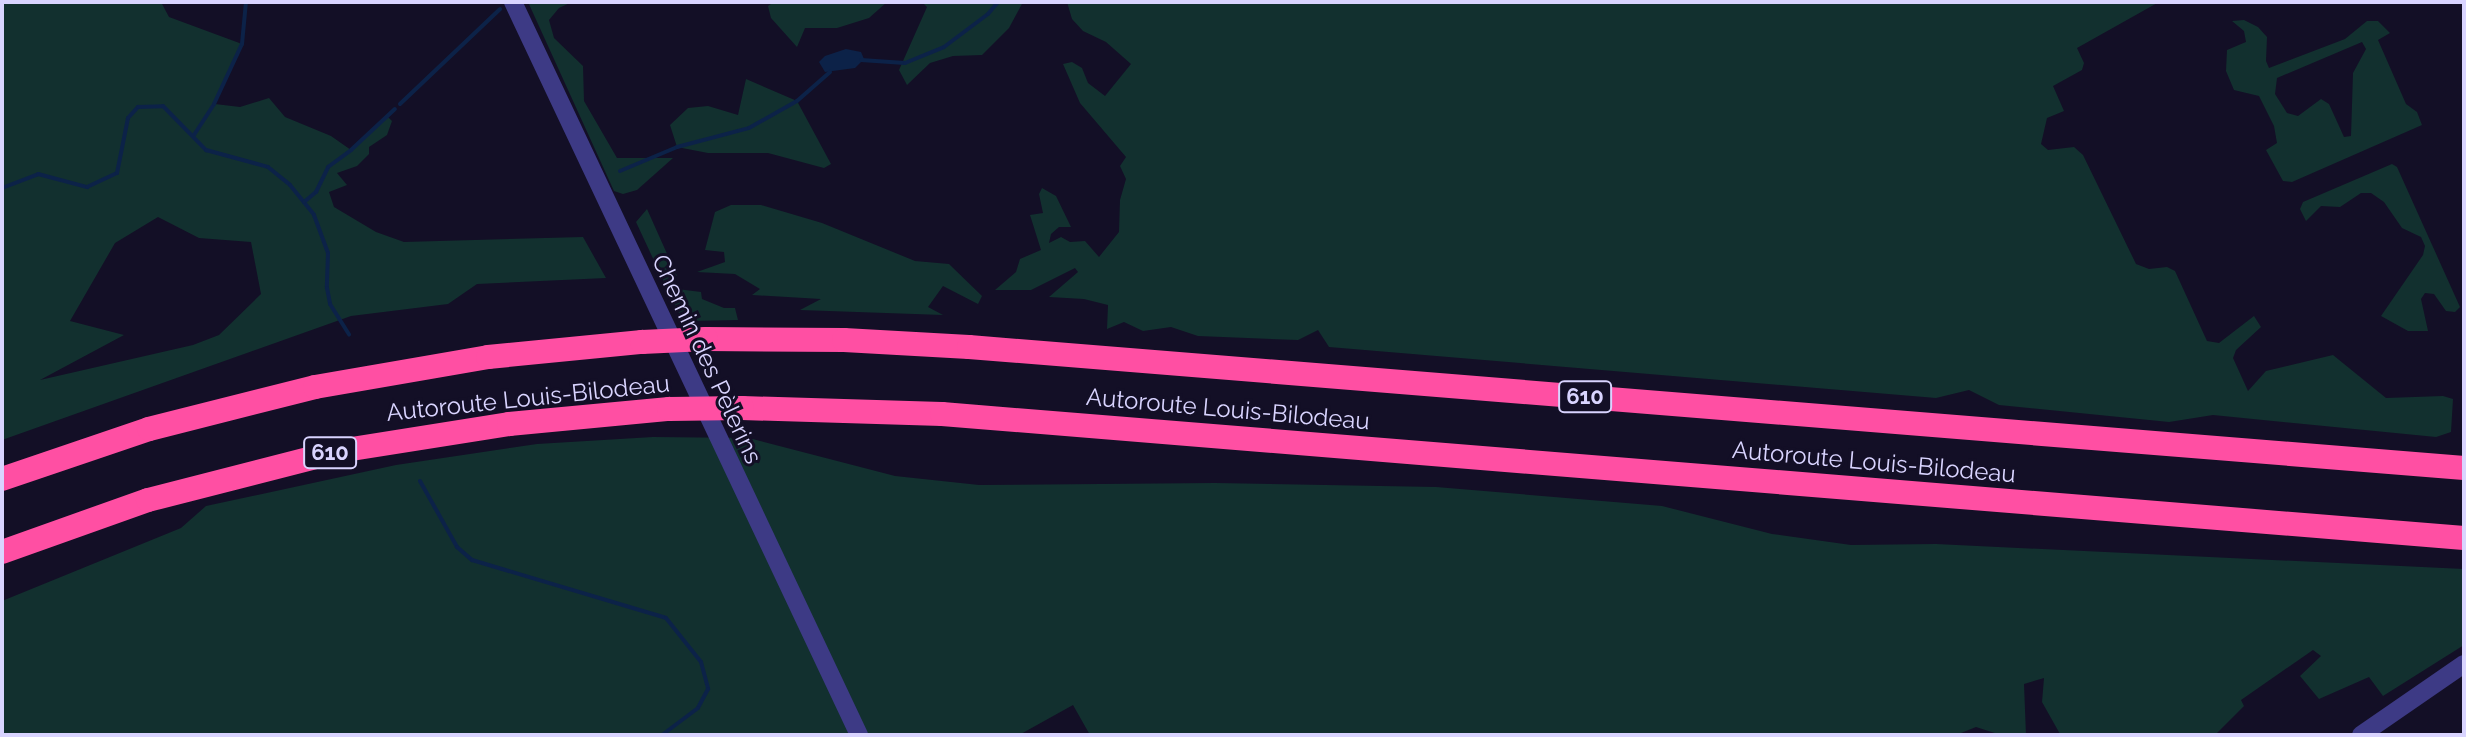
<!DOCTYPE html>
<meta charset="utf-8">
<style>
body{margin:0}
#map{position:relative;width:2466px;height:737px;overflow:hidden;background:#130f26;font-family:Raleway,sans-serif}
div>[style]{position:absolute}
[style*='--x']{left:calc(var(--x)*1px);top:calc(var(--y)*1px);width:calc(var(--w)*1px);rotate:calc(var(--a)*1deg)}
.green>*{inset:0;background:#12302f}
.water>*{inset:0;background:#0c2248}
.stream>*{height:4px;margin:-2px;padding:0 2px;transform-origin:2px;border-radius:2px;background:#0c2248}
.minor>*{height:18px;margin:-9px;padding:0 9px;transform-origin:9px;border-radius:9px;background:#3d3a85}
.highway>*{height:24px;margin:-12px;padding:0 12px;transform-origin:12px;border-radius:12px;background:#ff4fa3}
.highway-bridge>*{height:24px;margin:-12px;padding:0 12px;transform-origin:12px;border-radius:12px;background:#ff4fa3}
span{translate:-50% -50%;white-space:nowrap;text-align:center;line-height:1.15;-webkit-text-stroke:6px #130f26;paint-order:stroke}
.shield-label span{padding:2px 6px;background:#130f26;border:2px solid;border-radius:6px;-webkit-text-stroke-width:0}
.shield-label{font-size:22px;color:#d9d4ff;font-weight:700}
.street-label{font-size:24px;color:#d9d4ff}
.frame{position:absolute;inset:0;border:4px solid #d9d4ff;pointer-events:none}
</style>
<div id="map">
<div class="green">
<i style="clip-path:polygon(evenodd,2px 2px,161px 2px,169px 17px,242px 44px,215px 104px,240px 107px,269px 98px,285px 117px,331px 136px,351px 150px,387px 116px,392px 121px,387px 135px,369px 147px,369px 154px,357px 166px,337px 173px,347px 185px,329px 192px,334px 207px,376px 232px,404px 242px,583px 237px,606px 278px,477px 284px,448px 304px,351px 316px,2px 440px,2px 2px,158px 217px,199px 238px,251px 242px,261px 294px,219px 335px,193px 345px,40px 380px,124px 335px,70px 321px,115px 243px,158px 217px)"></i>
<i style="clip-path:polygon(528px 2px,572px 2px,559px 8px,549px 20px,554px 38px,583px 66px,584px 101px,617px 158px,673px 158px,637px 190px,623px 194px,614px 191px)"></i>
<i style="clip-path:polygon(774px 2px,887px 2px,869px 18px,837px 28px,805px 28px,797px 47px,771px 18px,768px 6px)"></i>
<i style="clip-path:polygon(922px 2px,1023px 2px,1009px 28px,982px 55px,953px 56px,930px 63px,907px 85px,899px 70px,927px 7px)"></i>
<i style="clip-path:polygon(1067px 2px,2159px 2px,2077px 48px,2084px 63px,2082px 70px,2053px 86px,2064px 111px,2047px 118px,2041px 144px,2048px 150px,2074px 147px,2083px 155px,2136px 264px,2149px 269px,2167px 267px,2175px 271px,2207px 341px,2219px 343px,2254px 316px,2261px 327px,2236px 350px,2233px 358px,2248px 391px,2266px 371px,2333px 355px,2386px 398px,2443px 396px,2453px 399px,2451px 432px,2436px 437px,2213px 415px,2169px 422px,1999px 405px,1969px 390px,1936px 398px,1329px 347px,1318px 330px,1298px 340px,1198px 336px,1171px 327px,1143px 331px,1124px 322px,1107px 329px,1108px 305px,1084px 299px,1049px 297px,1078px 272px,1075px 268px,1031px 290px,995px 290px,1016px 272px,1020px 259px,1041px 250px,1030px 215px,1043px 213px,1039px 194px,1042px 188px,1056px 196px,1071px 227px,1059px 227px,1051px 234px,1049px 243px,1061px 237px,1070px 242px,1085px 241px,1099px 257px,1119px 232px,1120px 200px,1126px 179px,1120px 166px,1126px 157px,1080px 103px,1063px 64px,1072px 62px,1082px 68px,1088px 83px,1105px 96px,1131px 64px,1106px 42px,1083px 31px,1072px 19px)"></i>
<i style="clip-path:polygon(evenodd,2244px 20px,2258px 27px,2267px 37px,2266px 61px,2269px 68px,2345px 39px,2367px 21px,2378px 21px,2390px 33px,2378px 40px,2406px 104px,2417px 112px,2422px 125px,2292px 182px,2283px 181px,2266px 150px,2277px 143px,2274px 126px,2259px 96px,2234px 90px,2226px 71px,2227px 50px,2246px 42px,2244px 31px,2232px 21px,2244px 20px,2362px 42px,2366px 49px,2353px 73px,2351px 136px,2344px 137px,2329px 104px,2321px 99px,2298px 116px,2287px 113px,2275px 94px,2277px 78px,2362px 42px)"></i>
<i style="clip-path:polygon(746px 79px,797px 101px,831px 164px,824px 168px,768px 153px,708px 153px,677px 147px,670px 125px,688px 108px,708px 106px,738px 115px)"></i>
<i style="clip-path:polygon(2392px 164px,2397px 167px,2460px 307px,2455px 312px,2446px 311px,2434px 294px,2425px 293px,2421px 299px,2428px 331px,2408px 331px,2381px 316px,2423px 255px,2425px 246px,2421px 237px,2402px 228px,2384px 202px,2371px 193px,2361px 193px,2340px 207px,2321px 206px,2306px 221px,2300px 209px,2303px 202px)"></i>
<i style="clip-path:polygon(731px 205px,761px 205px,822px 223px,915px 261px,949px 264px,982px 296px,978px 304px,943px 286px,928px 307px,943px 315px,800px 310px,821px 299px,752px 295px,760px 289px,735px 274px,697px 272px,725px 262px,724px 252px,705px 250px,715px 212px)"></i>
<i style="clip-path:polygon(647px 209px,677px 276px,670px 275px,677px 289px,701px 292px,702px 299px,724px 308px,735px 308px,738px 320px,689px 321px,678px 312px,636px 222px)"></i>
<i style="clip-path:polygon(653px 437px,749px 438px,895px 476px,979px 485px,1215px 483px,1436px 487px,1662px 506px,1772px 534px,1851px 545px,1936px 544px,2464px 569px,2464px 645px,2383px 696px,2369px 677px,2319px 699px,2300px 676px,2321px 656px,2313px 650px,2241px 700px,2244px 706px,2215px 735px,2060px 734px,2042px 702px,2044px 678px,2024px 684px,2026px 735px,2001px 735px,1976px 727px,1956px 735px,1090px 735px,1073px 705px,1019px 735px,2px 735px,2px 601px,181px 528px,206px 506px,396px 465px,537px 444px)"></i>
</div>
<div class="water">
<i style="clip-path:polygon(846px 49px,861px 52px,864px 59px,855px 68px,825px 72px,819px 62px,825px 56px)"></i>
</div>
<div class="stream">
<i style="--x:861;--y:60;--w:44;--a:3.9"></i>
<i style="--x:905;--y:63;--w:42;--a:-22.3"></i>
<i style="--x:944;--y:47;--w:55;--a:-36.9"></i>
<i style="--x:988;--y:14;--w:16;--a:-50"></i>
<i style="--x:400;--y:104;--w:138;--a:-43.5"></i>
<i style="--x:194;--y:135;--w:37;--a:-57"></i>
<i style="--x:214;--y:104;--w:66;--a:-65"></i>
<i style="--x:242;--y:44;--w:42;--a:-84.6"></i>
<i style="--x:620;--y:171;--w:62;--a:-22.8"></i>
<i style="--x:677;--y:147;--w:74;--a:-14.8"></i>
<i style="--x:749;--y:128;--w:55;--a:-29.4"></i>
<i style="--x:797;--y:101;--w:44;--a:-41.3"></i>
<i style="--x:2;--y:188;--w:39;--a:-21"></i>
<i style="--x:38;--y:174;--w:51;--a:14.9"></i>
<i style="--x:87;--y:187;--w:33;--a:-25"></i>
<i style="--x:117;--y:173;--w:56;--a:-78.7"></i>
<i style="--x:128;--y:118;--w:15;--a:-48"></i>
<i style="--x:138;--y:107;--w:25;--a:-2"></i>
<i style="--x:163;--y:106;--w:62;--a:45.7"></i>
<i style="--x:206;--y:150;--w:64;--a:15.3"></i>
<i style="--x:268;--y:167;--w:28;--a:39"></i>
<i style="--x:290;--y:185;--w:38;--a:51"></i>
<i style="--x:314;--y:215;--w:40;--a:69.8"></i>
<i style="--x:328;--y:253;--w:35;--a:92"></i>
<i style="--x:327;--y:288;--w:16;--a:79"></i>
<i style="--x:330;--y:304;--w:36;--a:58"></i>
<i style="--x:304;--y:202;--w:16;--a:-40"></i>
<i style="--x:316;--y:192;--w:28;--a:-64"></i>
<i style="--x:328;--y:167;--w:29;--a:-36"></i>
<i style="--x:351;--y:150;--w:60;--a:-43"></i>
<i style="--x:420;--y:481;--w:76;--a:60.7"></i>
<i style="--x:457;--y:547;--w:20;--a:41"></i>
<i style="--x:472;--y:560;--w:202;--a:16.6"></i>
<i style="--x:666;--y:618;--w:56;--a:51.5"></i>
<i style="--x:701;--y:662;--w:28;--a:75"></i>
<i style="--x:708;--y:689;--w:21;--a:118"></i>
<i style="--x:698;--y:708;--w:45;--a:143.1"></i>
</div>
<div class="minor">
<i style="--x:513;--y:2;--w:811;--a:64.73"></i>
<i style="--x:2361;--y:735;--w:125;--a:-34.6"></i>
</div>
<div class="highway">
<i style="--x:706;--y:339;--w:138;--a:0.4"></i>
<i style="--x:844;--y:340;--w:125;--a:3.2"></i>
<i style="--x:969;--y:347;--w:1500;--a:4.63"></i>
<i style="--x:742;--y:408;--w:200;--a:1.7"></i>
<i style="--x:942;--y:414;--w:1527;--a:4.66"></i>
<i style="--x:2;--y:479;--w:155;--a:-18.8"></i>
<i style="--x:149;--y:429;--w:171;--a:-14.2"></i>
<i style="--x:315;--y:387;--w:176;--a:-9.8"></i>
<i style="--x:488;--y:357;--w:155;--a:-5.6"></i>
<i style="--x:2;--y:552;--w:155;--a:-19.6"></i>
<i style="--x:148;--y:500;--w:197;--a:-14.4"></i>
<i style="--x:339;--y:451;--w:172;--a:-9"></i>
<i style="--x:509;--y:424;--w:161;--a:-5.4"></i>
</div>
<div class="highway-bridge">
<i style="--x:642;--y:342;--w:64;--a:-2.7"></i>
<i style="--x:669;--y:409;--w:73;--a:-0.8"></i>
</div>
<div class="shield-label">
<span style="left:1585px;top:397px">610</span>
<span style="left:330px;top:453px">610</span>
</div>
<div class="street-label">
<span style="left:707px;top:359px;rotate:65deg">Chemin des Pèlerins</span>
<span style="left:528px;top:398px;rotate:-6deg">Autoroute Louis-Bilodeau</span>
<span style="left:1228px;top:409px;rotate:5deg">Autoroute Louis-Bilodeau</span>
<span style="left:1874px;top:462px;rotate:5deg">Autoroute Louis-Bilodeau</span>
</div>
<div class="frame"></div>
</div>
